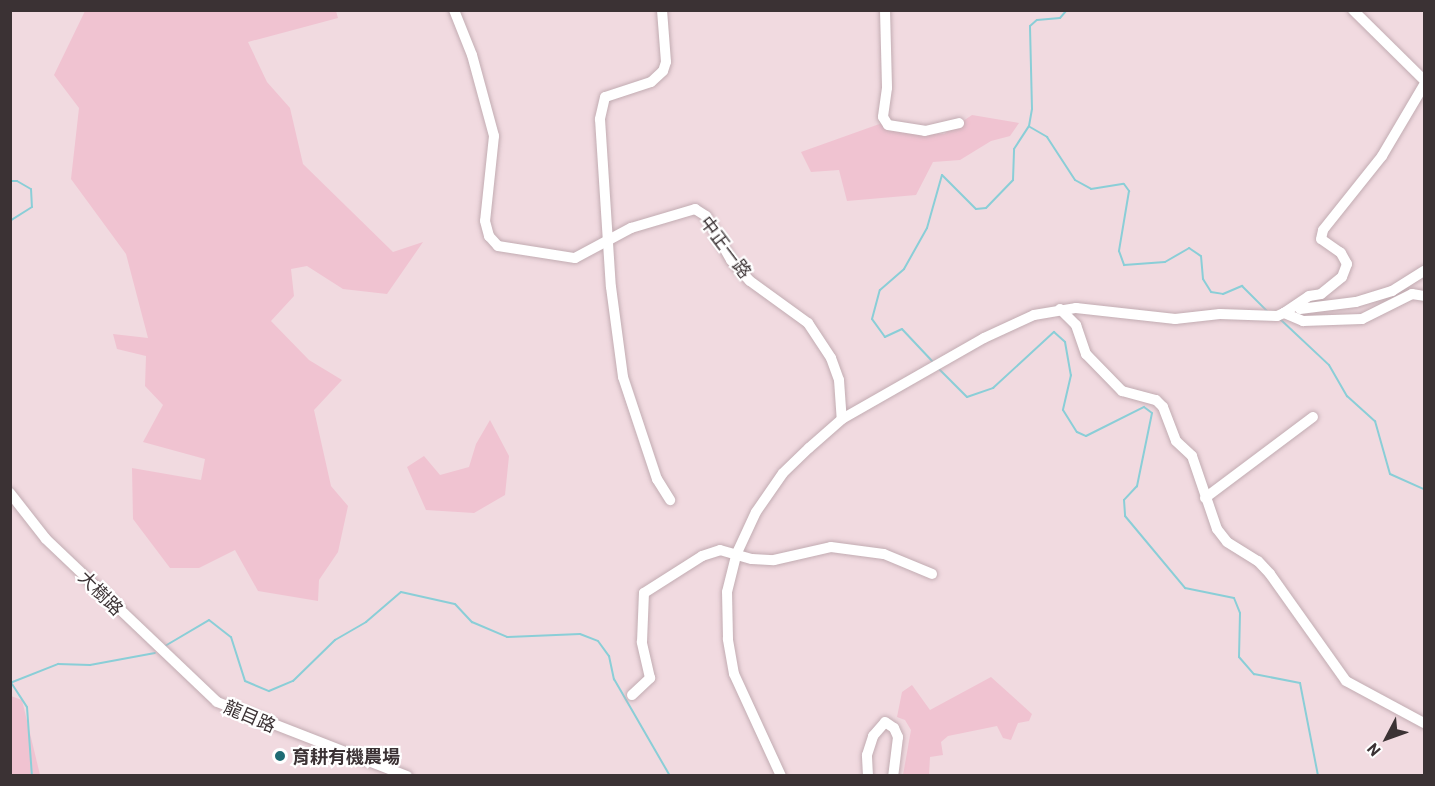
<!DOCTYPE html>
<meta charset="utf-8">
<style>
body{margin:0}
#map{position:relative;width:1435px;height:786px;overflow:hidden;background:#f1dae0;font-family:Barlow,"Noto Sans TC",sans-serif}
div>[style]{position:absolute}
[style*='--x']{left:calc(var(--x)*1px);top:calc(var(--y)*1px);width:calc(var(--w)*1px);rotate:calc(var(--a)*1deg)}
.green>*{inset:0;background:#f0c3d1}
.stream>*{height:2px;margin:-1px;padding:0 1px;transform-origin:1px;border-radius:1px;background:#8aced7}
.roads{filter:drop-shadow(0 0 2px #c2acb2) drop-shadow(0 0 2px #c2acb2)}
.minor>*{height:10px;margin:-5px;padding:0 5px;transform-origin:5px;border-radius:5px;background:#fff}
.dots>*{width:16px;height:16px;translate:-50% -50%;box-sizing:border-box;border:3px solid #fff;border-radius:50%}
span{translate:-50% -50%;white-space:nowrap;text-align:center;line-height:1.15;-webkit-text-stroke:4.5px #fff;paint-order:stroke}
.street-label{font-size:18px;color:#3b3234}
.poi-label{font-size:18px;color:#3b3234;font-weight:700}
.left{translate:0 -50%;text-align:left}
.frame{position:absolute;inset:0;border:12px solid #3b3234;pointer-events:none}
.north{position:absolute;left:1357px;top:708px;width:60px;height:60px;-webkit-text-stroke:4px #fff;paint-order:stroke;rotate:229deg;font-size:16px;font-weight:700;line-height:24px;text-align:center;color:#3b3234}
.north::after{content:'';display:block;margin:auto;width:21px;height:27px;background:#3b3234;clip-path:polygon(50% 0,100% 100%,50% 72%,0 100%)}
</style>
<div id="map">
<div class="green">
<i style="clip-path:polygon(250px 10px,336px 11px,338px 18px,248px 42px,267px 82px,290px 108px,303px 164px,393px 252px,423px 242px,387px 294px,343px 289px,307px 266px,291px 269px,294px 296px,271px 321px,309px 360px,342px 380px,314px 410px,331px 486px,348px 506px,338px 552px,319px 580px,318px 601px,258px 591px,235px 550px,199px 568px,170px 568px,133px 519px,132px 468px,201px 480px,205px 459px,143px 442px,163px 405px,145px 386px,146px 356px,117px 349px,113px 334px,148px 338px,126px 254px,71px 179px,79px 108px,54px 75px,85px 11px)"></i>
<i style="clip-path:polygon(972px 115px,1019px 123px,1010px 136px,991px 141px,960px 160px,933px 162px,916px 195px,847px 201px,839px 170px,811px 172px,801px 152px,885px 122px,910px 131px,944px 134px)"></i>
<i style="clip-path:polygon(490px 420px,509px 456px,505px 495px,474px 513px,426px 510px,407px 467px,424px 456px,440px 475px,469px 467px,476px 444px)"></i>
<i style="clip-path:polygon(991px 677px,1032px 714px,1029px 721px,1018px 723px,1011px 740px,1003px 738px,997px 726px,948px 736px,941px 742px,943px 755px,930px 757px,929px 775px,903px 775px,911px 730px,905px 720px,897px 717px,902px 692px,912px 685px,930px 710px)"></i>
<i style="clip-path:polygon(11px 696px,22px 700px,40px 775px,11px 775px)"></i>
</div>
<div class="stream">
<i style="--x:1030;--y:127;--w:20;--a:30"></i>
<i style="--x:1047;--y:137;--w:51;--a:56.9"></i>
<i style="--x:1075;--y:180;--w:18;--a:29"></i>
<i style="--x:1091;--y:189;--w:33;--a:-9"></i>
<i style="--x:1124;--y:184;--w:9;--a:54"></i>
<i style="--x:1129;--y:191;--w:61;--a:99.5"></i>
<i style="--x:1119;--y:251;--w:15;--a:70"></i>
<i style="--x:1124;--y:265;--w:41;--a:-4.2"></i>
<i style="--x:1165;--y:262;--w:28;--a:-30"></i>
<i style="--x:1189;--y:248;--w:14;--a:34"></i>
<i style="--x:1201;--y:256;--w:23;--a:85"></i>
<i style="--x:1203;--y:279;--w:15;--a:58"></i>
<i style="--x:1211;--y:292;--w:12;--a:9"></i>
<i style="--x:1223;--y:294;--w:21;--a:-23"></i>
<i style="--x:1242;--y:286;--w:37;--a:45"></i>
<i style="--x:10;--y:181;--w:7;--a:0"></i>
<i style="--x:17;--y:181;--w:16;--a:30"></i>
<i style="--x:31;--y:189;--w:18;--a:87"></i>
<i style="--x:32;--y:207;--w:26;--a:148"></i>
<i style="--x:1280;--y:319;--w:67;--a:43.2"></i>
<i style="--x:1329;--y:365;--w:36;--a:60"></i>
<i style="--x:1347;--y:396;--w:38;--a:42"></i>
<i style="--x:1375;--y:421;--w:55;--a:74.2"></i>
<i style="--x:1390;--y:474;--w:37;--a:24"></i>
<i style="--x:933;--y:362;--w:45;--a:-133.2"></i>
<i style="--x:902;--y:329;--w:19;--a:155"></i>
<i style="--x:885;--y:337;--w:22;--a:-126"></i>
<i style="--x:872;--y:319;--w:30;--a:-75"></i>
<i style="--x:880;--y:290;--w:32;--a:-41"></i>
<i style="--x:904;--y:269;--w:47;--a:-60.7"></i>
<i style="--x:927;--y:228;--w:55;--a:-74.2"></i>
<i style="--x:942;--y:175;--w:48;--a:45"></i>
<i style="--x:976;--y:209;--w:10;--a:-6"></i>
<i style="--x:986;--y:208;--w:39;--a:-46"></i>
<i style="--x:1013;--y:180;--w:31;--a:-88"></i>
<i style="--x:1014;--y:149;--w:27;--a:-57"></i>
<i style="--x:1029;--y:126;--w:17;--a:-80"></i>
<i style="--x:1032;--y:109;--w:83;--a:-91.4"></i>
<i style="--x:1030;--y:26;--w:9;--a:-41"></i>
<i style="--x:1037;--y:20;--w:23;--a:-5"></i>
<i style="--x:1060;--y:18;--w:11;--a:-49"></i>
<i style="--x:938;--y:368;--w:41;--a:45"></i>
<i style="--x:967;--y:397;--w:28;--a:-19"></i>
<i style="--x:993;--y:388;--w:83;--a:-42.6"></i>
<i style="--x:1054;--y:332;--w:15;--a:42"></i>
<i style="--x:1065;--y:342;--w:34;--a:80"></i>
<i style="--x:1071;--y:375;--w:36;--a:103"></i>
<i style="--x:1063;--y:410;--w:26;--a:58"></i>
<i style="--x:1077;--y:432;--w:10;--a:24"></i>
<i style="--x:1086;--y:436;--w:65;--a:-26.6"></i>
<i style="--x:1144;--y:407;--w:10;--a:37"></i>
<i style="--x:1152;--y:413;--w:75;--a:101.6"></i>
<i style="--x:1137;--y:486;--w:19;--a:133"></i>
<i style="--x:1124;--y:500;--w:16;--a:86"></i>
<i style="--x:1125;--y:516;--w:94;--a:50.2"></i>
<i style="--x:1185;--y:588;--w:50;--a:11.5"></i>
<i style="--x:1234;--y:598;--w:16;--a:68"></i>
<i style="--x:1240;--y:613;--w:44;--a:91.3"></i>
<i style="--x:1239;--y:657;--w:23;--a:49"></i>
<i style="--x:1254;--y:674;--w:47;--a:11.1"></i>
<i style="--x:1300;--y:683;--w:95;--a:79"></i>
<i style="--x:165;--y:646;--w:51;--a:-30.6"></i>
<i style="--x:209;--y:620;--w:28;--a:38"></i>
<i style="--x:231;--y:637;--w:46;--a:72.3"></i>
<i style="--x:245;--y:681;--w:26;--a:23"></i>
<i style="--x:269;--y:691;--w:26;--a:-23"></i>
<i style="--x:293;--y:681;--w:59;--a:-44.3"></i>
<i style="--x:335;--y:640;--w:36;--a:-30"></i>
<i style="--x:366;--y:622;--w:46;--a:-40.6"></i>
<i style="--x:401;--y:592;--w:55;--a:12.5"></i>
<i style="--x:455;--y:604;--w:25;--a:47"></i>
<i style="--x:472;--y:622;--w:38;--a:23"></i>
<i style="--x:507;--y:637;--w:73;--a:-2.4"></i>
<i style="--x:580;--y:634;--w:19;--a:21"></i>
<i style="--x:598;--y:641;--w:19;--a:54"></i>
<i style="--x:609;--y:656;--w:24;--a:78"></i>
<i style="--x:614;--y:679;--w:112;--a:60"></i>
<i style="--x:10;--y:683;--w:52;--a:-21.6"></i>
<i style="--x:58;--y:664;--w:32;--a:2"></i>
<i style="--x:90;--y:665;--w:66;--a:-10.5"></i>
<i style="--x:12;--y:684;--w:27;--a:57"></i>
<i style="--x:27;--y:707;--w:69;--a:85.9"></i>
</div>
<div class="roads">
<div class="minor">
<i style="--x:454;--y:10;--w:48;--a:68.2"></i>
<i style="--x:472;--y:55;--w:84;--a:74.8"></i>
<i style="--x:494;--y:136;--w:85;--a:96"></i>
<i style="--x:485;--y:221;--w:16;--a:75"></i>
<i style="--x:489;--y:236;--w:13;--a:48"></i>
<i style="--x:498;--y:246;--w:78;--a:8.9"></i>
<i style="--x:575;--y:258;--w:64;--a:-28.2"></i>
<i style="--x:631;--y:228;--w:67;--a:-16.5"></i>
<i style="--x:695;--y:209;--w:13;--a:32"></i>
<i style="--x:706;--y:216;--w:51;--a:60.4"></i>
<i style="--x:731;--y:260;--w:28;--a:48"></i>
<i style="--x:750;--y:281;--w:72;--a:35.9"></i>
<i style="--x:808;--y:323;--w:42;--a:56.7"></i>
<i style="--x:831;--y:358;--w:23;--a:70"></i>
<i style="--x:839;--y:380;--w:39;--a:86"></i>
<i style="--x:662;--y:10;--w:52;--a:85.6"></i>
<i style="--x:666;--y:62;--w:9;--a:108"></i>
<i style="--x:663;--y:71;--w:16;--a:137"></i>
<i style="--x:651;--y:82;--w:48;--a:161.9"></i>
<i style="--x:605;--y:97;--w:23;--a:103"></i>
<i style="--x:600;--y:119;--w:168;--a:86.3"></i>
<i style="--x:611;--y:287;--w:91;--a:82.4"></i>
<i style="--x:623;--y:377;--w:108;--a:71.6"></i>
<i style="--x:657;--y:479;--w:25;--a:58"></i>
<i style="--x:885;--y:10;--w:78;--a:88.5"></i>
<i style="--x:887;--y:88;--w:29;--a:98"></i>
<i style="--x:883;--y:117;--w:9;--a:58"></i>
<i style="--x:888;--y:125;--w:37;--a:9"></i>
<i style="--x:925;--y:131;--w:35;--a:-13"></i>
<i style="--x:1353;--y:10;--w:100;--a:44.6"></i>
<i style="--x:1060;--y:309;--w:23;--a:45"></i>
<i style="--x:1076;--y:325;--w:31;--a:71"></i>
<i style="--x:1086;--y:354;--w:52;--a:45.8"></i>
<i style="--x:1122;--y:391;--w:35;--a:15"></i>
<i style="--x:1156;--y:400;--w:10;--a:45"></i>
<i style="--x:1163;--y:407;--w:36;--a:69"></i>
<i style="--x:1176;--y:441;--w:22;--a:43"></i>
<i style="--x:1192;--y:456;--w:77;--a:71.1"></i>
<i style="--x:1217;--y:529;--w:16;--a:52"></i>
<i style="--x:1227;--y:542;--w:36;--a:32"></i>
<i style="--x:1258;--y:561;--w:18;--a:47"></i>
<i style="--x:1270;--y:574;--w:131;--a:54.6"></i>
<i style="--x:1346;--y:681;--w:89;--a:28.3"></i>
<i style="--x:1300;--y:309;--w:56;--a:-7.1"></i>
<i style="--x:1356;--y:302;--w:38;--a:-17"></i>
<i style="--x:1392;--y:291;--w:38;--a:-32"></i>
<i style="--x:1284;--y:313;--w:30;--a:-34"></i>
<i style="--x:1309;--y:296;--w:12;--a:-9"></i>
<i style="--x:1321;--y:294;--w:27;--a:-39"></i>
<i style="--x:1342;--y:277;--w:14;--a:-69"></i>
<i style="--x:1347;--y:264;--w:13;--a:-119"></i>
<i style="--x:1341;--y:253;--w:24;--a:-145"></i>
<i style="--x:1321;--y:239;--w:9;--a:-77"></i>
<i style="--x:1323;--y:230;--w:95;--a:-51.4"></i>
<i style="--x:1382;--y:156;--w:82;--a:-59.4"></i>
<i style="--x:1284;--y:313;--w:21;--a:23"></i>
<i style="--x:1303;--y:321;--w:59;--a:-1.9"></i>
<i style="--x:1362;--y:319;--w:56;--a:-26.6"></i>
<i style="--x:1412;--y:294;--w:12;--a:9"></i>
<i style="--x:10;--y:493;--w:58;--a:52"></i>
<i style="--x:46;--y:539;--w:236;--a:43.6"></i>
<i style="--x:217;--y:702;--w:204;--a:21.3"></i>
<i style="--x:1205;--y:498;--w:135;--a:-36.9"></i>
<i style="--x:632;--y:695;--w:25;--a:-43"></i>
<i style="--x:650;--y:678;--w:37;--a:-103"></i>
<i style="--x:642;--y:642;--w:49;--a:-87.7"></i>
<i style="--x:644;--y:593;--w:69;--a:-32.5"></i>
<i style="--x:702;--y:556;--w:19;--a:-18"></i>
<i style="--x:720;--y:550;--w:33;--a:16"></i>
<i style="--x:752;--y:559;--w:22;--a:3"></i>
<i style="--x:774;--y:560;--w:58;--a:-12.8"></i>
<i style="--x:831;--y:547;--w:53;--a:7.5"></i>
<i style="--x:884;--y:554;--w:52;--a:22.6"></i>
<i style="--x:781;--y:776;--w:112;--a:-114.7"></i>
<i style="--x:734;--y:674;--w:36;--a:-100"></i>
<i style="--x:728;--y:639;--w:47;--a:-91.2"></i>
<i style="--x:727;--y:592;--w:38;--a:-76"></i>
<i style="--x:736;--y:555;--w:47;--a:-65.1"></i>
<i style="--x:756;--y:512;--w:47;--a:-55.3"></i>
<i style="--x:783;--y:473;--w:36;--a:-44"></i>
<i style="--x:809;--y:448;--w:44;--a:-41.3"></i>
<i style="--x:842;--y:419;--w:163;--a:-29.7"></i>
<i style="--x:984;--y:338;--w:55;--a:-24.7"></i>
<i style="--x:1034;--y:315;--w:43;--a:-9.5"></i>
<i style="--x:1076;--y:308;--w:100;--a:6.3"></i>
<i style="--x:1175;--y:319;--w:45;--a:-6.3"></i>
<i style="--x:1220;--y:314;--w:57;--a:2"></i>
<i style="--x:1277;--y:316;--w:12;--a:-24"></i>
<i style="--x:868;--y:776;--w:21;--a:-93"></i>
<i style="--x:867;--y:755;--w:20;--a:-72"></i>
<i style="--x:873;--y:736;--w:18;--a:-49"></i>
<i style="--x:885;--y:722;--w:11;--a:34"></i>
<i style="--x:894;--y:728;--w:10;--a:66"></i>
<i style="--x:898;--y:737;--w:39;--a:97"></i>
</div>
</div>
<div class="dots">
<i style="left:280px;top:756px;background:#1f6a73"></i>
</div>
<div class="street-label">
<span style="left:726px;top:247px;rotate:53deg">中正一路</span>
<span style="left:101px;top:593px;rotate:45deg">大樹路</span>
<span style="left:250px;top:716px;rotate:23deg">龍目路</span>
</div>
<div class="poi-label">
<span class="left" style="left:292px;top:756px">育耕有機農場</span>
</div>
<div class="frame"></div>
<div class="north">N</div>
</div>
